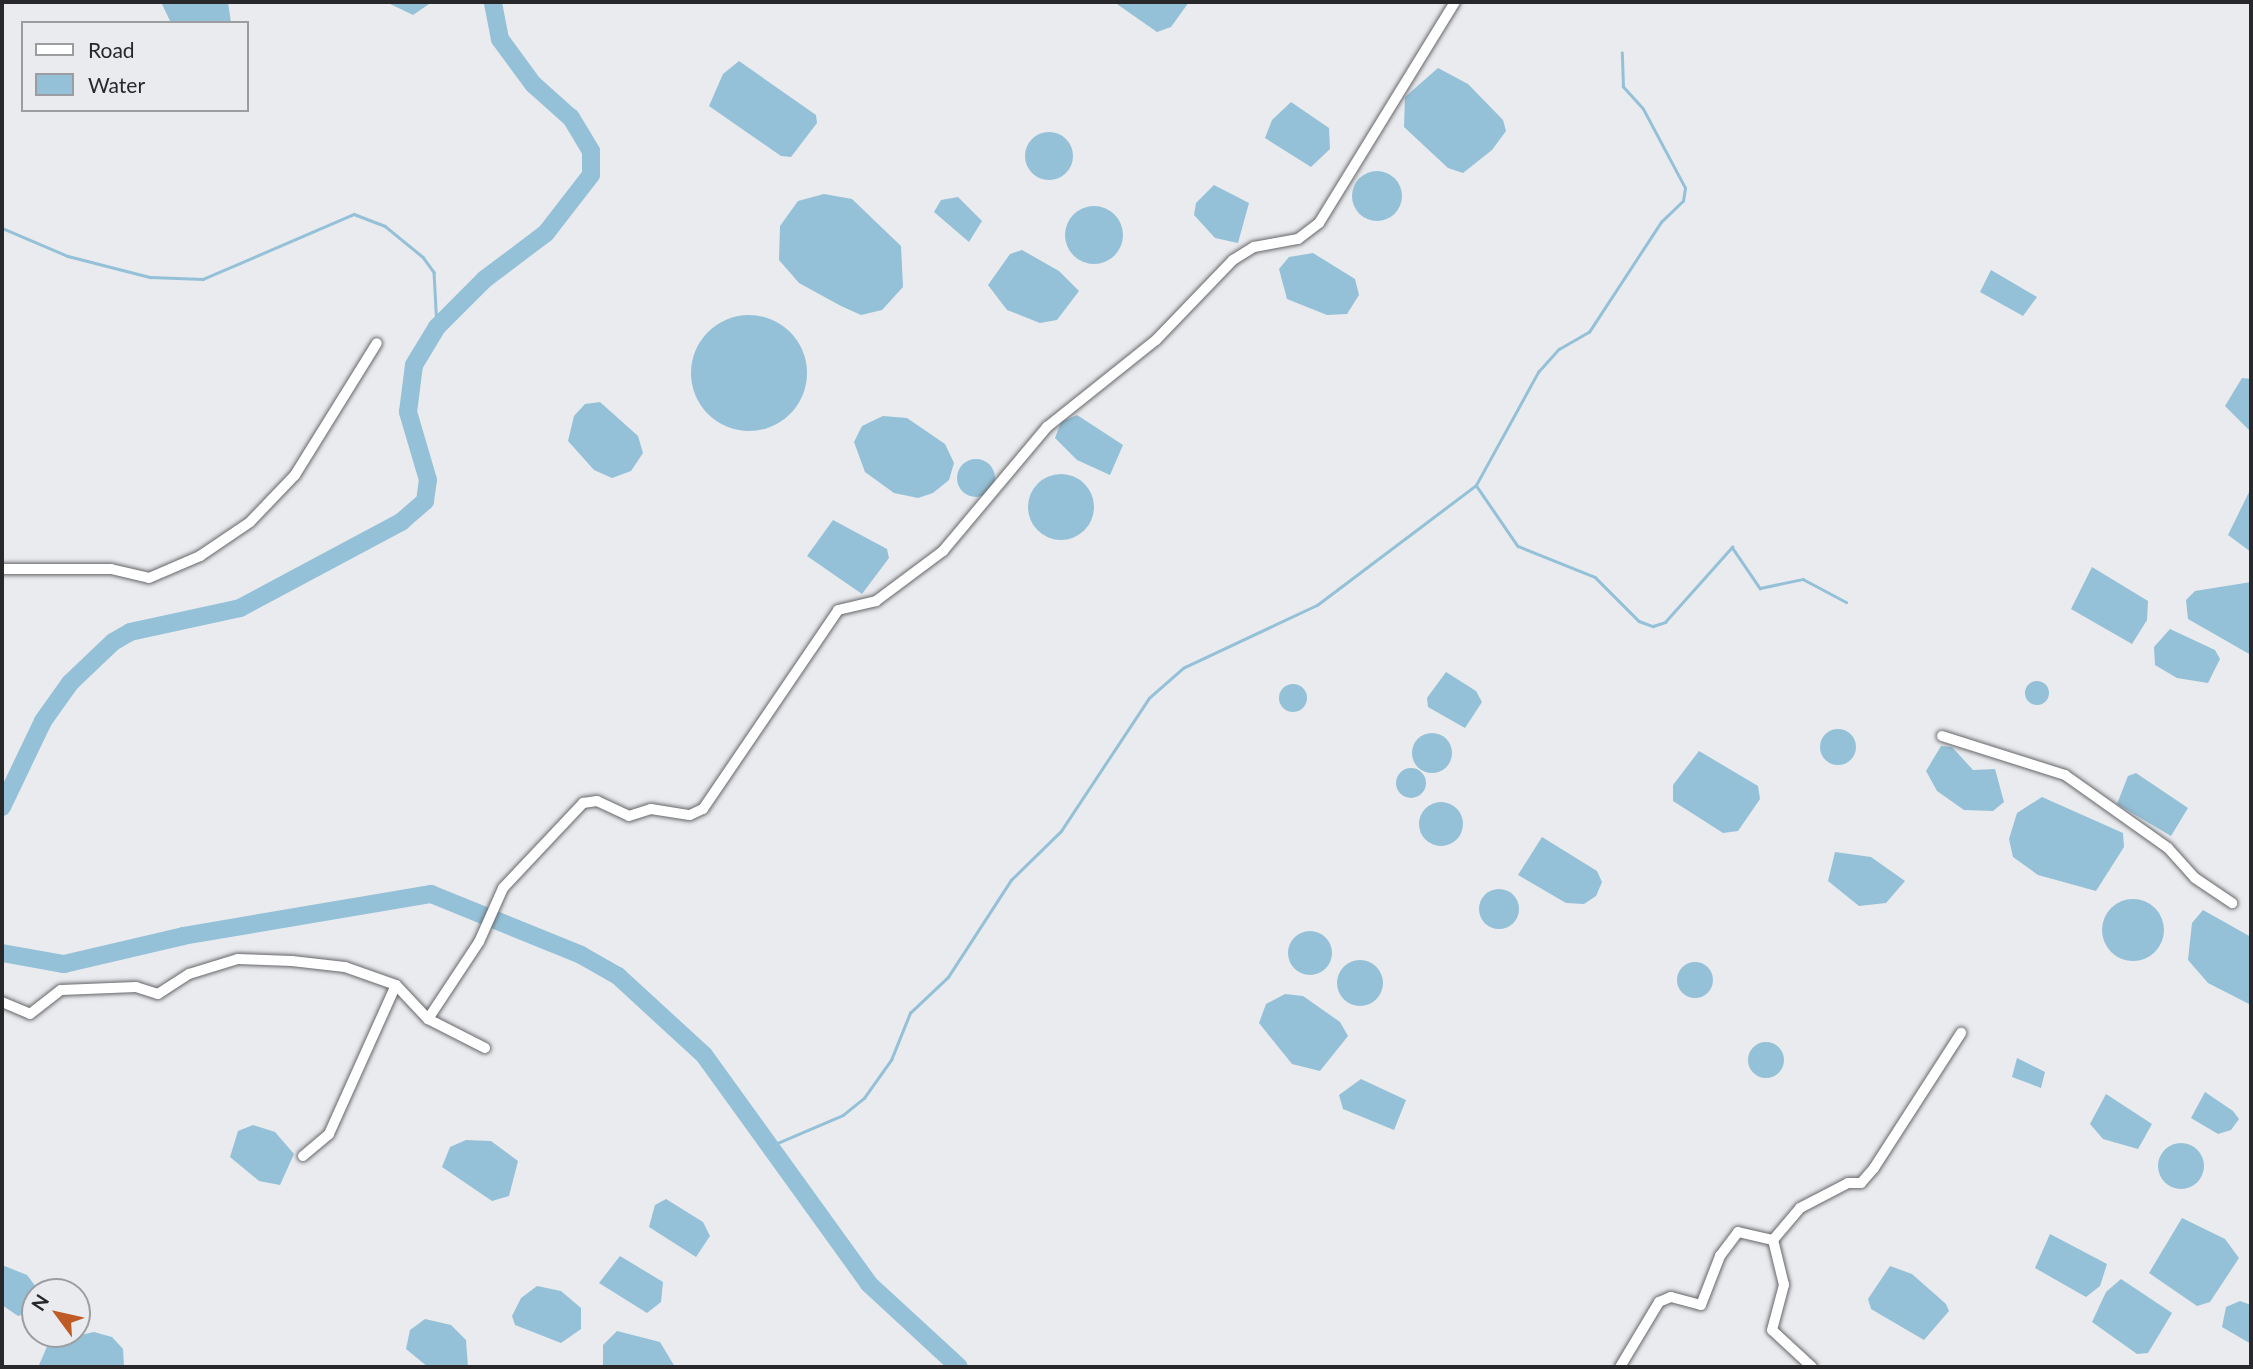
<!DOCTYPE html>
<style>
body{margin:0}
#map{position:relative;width:2253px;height:1369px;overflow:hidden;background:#e9ebee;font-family:Lato,sans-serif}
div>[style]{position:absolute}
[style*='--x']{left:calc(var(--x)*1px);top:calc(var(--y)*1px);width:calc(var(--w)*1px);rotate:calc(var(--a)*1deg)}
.water>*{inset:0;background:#94c1d8}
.round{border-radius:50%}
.stream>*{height:2.5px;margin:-1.25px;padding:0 1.25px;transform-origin:1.25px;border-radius:1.25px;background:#94c1d8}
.river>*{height:18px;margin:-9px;padding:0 9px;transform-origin:9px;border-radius:9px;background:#94c1d8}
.roads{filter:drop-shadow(0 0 2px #66676a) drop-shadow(0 0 2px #66676a)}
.street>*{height:10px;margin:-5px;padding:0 5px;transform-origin:5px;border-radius:5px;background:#fff}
span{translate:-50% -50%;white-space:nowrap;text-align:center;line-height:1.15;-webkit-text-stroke:7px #e9ebee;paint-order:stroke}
.frame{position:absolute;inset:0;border:4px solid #28282a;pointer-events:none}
.legend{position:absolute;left:21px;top:21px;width:228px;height:91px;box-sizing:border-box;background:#e9ebee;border:2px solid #9c9da0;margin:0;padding:9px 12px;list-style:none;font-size:21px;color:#28282a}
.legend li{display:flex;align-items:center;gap:14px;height:35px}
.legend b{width:35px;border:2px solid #9c9da0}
.north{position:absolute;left:21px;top:1278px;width:70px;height:70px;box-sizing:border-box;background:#e9ebee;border:2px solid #9c9da0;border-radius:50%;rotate:303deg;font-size:19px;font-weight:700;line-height:28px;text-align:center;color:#28282a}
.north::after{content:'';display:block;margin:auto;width:24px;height:32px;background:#bf5b25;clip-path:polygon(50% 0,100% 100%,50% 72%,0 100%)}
</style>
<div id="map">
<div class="water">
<i style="clip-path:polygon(161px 2px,228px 2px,231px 23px,171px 23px)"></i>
<i style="clip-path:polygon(386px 2px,432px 2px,413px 15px)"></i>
<i style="clip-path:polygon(1114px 2px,1189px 2px,1171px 27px,1157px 32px)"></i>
<i style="clip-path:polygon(739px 61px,816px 115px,817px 123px,791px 157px,781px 156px,709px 106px,723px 74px)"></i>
<i style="clip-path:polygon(1438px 68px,1468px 84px,1503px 120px,1506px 131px,1492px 150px,1463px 173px,1448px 168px,1404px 127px,1405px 97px)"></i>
<i style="clip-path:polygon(1291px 102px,1329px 128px,1330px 149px,1311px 167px,1265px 138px,1272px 120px)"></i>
<i class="round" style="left:1025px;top:132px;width:48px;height:48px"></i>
<i class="round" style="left:1352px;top:171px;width:50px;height:50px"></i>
<i style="clip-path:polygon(1214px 185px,1249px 203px,1238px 243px,1215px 238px,1194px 215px,1196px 203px)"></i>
<i style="clip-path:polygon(824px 194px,852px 199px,901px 246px,903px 287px,882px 310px,861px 315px,841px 306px,799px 283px,779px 260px,780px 226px,798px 201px)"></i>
<i style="clip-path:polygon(958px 197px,982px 221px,969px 242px,934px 212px,941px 200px)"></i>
<i class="round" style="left:1065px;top:206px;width:58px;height:58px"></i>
<i style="clip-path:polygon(1022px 250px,1059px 271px,1079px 291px,1057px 320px,1040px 323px,1007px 310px,988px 285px,1010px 254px)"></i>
<i style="clip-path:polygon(1313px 253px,1355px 279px,1359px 295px,1347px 314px,1327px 315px,1287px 299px,1279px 269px,1289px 257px)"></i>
<i style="clip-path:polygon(1991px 270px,2037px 297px,2023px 316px,1980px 292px)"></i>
<i class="round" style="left:691px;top:315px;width:116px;height:116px"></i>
<i style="clip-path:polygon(2242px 378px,2251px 379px,2251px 432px,2225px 406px)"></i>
<i style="clip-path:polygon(600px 402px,638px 436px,643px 453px,631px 471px,612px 478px,594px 470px,568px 441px,574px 416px,585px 404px)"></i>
<i style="clip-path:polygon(1077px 415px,1123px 445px,1110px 475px,1077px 460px,1055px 438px,1061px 422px)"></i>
<i style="clip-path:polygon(883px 416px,907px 418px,945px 444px,954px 463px,949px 480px,933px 493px,918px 498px,894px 493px,865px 472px,854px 442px,862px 426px)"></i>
<i class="round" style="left:957px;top:459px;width:38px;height:38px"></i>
<i class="round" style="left:1028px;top:474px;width:66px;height:66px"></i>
<i style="clip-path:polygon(2251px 488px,2251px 552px,2228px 535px)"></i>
<i style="clip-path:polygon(833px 520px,887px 549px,889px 558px,862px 594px,807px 556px)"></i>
<i style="clip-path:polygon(2092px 567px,2148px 601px,2147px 620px,2132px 644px,2071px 609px)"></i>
<i style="clip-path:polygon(2251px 582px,2251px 655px,2188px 619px,2186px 600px,2195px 591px)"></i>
<i style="clip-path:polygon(2170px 629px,2215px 650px,2220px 659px,2208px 683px,2177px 678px,2155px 665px,2154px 647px)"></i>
<i style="clip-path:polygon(1446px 672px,1476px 691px,1482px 702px,1465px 728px,1428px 707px,1427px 698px)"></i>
<i class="round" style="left:2025px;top:681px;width:24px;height:24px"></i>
<i class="round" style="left:1279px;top:684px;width:28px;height:28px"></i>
<i class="round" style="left:1820px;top:729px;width:36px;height:36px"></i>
<i class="round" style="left:1412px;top:733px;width:40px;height:40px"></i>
<i style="clip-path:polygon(1941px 746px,1952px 747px,1973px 770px,1995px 769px,2004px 802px,1993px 811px,1964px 810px,1937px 791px,1926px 771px)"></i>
<i style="clip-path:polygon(1699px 751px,1758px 786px,1760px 799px,1738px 831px,1723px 833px,1673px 801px,1673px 785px)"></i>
<i class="round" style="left:1396px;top:768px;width:30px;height:30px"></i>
<i style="clip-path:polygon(2136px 773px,2188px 808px,2171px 836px,2117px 804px,2128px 776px)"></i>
<i style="clip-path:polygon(2042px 797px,2123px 833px,2124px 847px,2096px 891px,2038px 875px,2013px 857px,2009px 839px,2017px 813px)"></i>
<i class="round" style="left:1419px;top:802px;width:44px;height:44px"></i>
<i style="clip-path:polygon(1542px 837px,1597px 871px,1602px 882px,1596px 896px,1584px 904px,1566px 903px,1518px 875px)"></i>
<i style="clip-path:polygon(1835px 852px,1871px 857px,1905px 881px,1886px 903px,1859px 906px,1828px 881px)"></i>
<i class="round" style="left:1479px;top:889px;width:40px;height:40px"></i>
<i class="round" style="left:2102px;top:899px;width:62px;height:62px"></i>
<i style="clip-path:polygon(2203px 910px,2251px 937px,2249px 1004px,2208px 983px,2188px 960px,2192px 923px)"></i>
<i class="round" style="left:1288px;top:931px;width:44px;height:44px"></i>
<i class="round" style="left:1337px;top:960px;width:46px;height:46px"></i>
<i class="round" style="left:1677px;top:962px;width:36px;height:36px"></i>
<i style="clip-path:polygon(1285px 994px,1303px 996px,1340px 1022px,1348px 1036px,1320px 1071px,1292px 1064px,1259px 1023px,1266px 1004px)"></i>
<i class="round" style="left:1748px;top:1042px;width:36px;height:36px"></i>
<i style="clip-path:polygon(2017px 1058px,2045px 1072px,2041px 1088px,2012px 1077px)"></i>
<i style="clip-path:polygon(1361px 1079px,1406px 1100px,1394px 1130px,1343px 1109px,1339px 1095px)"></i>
<i style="clip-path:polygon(2205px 1092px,2233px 1111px,2239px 1119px,2231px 1130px,2218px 1134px,2191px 1118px)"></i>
<i style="clip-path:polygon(2106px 1094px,2152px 1124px,2138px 1149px,2103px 1139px,2090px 1124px)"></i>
<i style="clip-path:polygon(253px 1125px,275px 1132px,294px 1154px,280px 1185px,259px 1181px,230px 1157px,238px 1131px)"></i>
<i style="clip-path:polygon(466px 1140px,491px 1141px,518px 1161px,509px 1196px,492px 1201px,442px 1167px,450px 1147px)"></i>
<i class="round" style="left:2158px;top:1143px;width:46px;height:46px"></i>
<i style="clip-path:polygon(666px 1199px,703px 1222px,710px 1236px,696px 1257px,649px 1227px,655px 1205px)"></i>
<i style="clip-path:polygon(2182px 1218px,2225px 1239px,2239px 1258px,2210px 1302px,2197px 1306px,2149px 1273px)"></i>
<i style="clip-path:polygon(2050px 1234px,2107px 1264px,2100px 1286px,2086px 1297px,2035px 1268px)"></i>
<i style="clip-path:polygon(620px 1256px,663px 1282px,661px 1302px,647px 1313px,599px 1283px)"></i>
<i style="clip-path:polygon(2px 1265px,27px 1275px,39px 1291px,29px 1312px,18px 1316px,2px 1305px)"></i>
<i style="clip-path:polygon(1890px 1266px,1912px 1274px,1946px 1304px,1949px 1311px,1924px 1340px,1871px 1309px,1868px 1299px)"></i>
<i style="clip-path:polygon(2121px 1279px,2172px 1313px,2148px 1353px,2137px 1354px,2092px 1322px,2106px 1292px)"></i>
<i style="clip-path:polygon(537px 1286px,561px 1291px,581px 1308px,581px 1329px,561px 1343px,515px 1325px,512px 1316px,521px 1298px)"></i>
<i style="clip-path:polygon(2240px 1301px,2251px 1305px,2251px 1344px,2222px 1327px,2226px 1307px)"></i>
<i style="clip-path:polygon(425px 1319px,451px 1325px,466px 1340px,468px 1367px,428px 1367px,406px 1349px,410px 1330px)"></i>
<i style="clip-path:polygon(617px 1331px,660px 1342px,675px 1367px,603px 1367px,603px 1345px)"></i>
<i style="clip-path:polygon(94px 1332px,112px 1337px,123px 1349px,124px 1366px,39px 1365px,49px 1342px)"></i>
</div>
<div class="stream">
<i style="--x:2;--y:228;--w:72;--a:23"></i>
<i style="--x:68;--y:256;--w:85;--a:14.4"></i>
<i style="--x:150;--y:277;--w:53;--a:2.2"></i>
<i style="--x:203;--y:279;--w:164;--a:-23.3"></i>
<i style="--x:354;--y:214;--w:33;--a:21"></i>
<i style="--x:385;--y:226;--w:49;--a:39.2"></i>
<i style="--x:423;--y:257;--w:19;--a:54"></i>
<i style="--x:434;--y:272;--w:55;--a:86.9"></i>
<i style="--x:1476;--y:485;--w:74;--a:55.5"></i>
<i style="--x:1518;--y:546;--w:83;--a:21.9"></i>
<i style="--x:1595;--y:577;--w:62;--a:45"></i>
<i style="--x:1639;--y:621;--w:15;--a:20"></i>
<i style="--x:1653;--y:626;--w:13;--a:-18"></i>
<i style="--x:1665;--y:622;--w:101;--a:-48.2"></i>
<i style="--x:1732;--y:547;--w:50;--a:55.7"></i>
<i style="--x:1760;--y:588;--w:44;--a:-11.8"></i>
<i style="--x:1803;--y:579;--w:49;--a:28.1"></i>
<i style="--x:773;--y:1145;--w:76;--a:-23.2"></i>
<i style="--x:843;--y:1115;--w:27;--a:-39"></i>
<i style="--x:864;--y:1098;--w:47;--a:-54.6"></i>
<i style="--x:891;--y:1060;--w:51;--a:-68"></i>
<i style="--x:910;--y:1013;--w:52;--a:-43.5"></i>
<i style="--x:948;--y:977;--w:116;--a:-57"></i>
<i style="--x:1011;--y:880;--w:70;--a:-44.4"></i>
<i style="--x:1061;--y:831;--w:159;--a:-56.5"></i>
<i style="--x:1149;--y:698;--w:45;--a:-41.4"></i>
<i style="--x:1183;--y:668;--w:148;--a:-25.2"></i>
<i style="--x:1317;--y:605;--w:199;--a:-37"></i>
<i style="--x:1476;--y:485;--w:129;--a:-61.2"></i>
<i style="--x:1538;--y:372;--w:31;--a:-48"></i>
<i style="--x:1559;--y:349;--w:34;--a:-30"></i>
<i style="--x:1589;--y:332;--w:131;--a:-56.8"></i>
<i style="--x:1661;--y:222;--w:30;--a:-44"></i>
<i style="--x:1683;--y:201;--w:13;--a:-81"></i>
<i style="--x:1685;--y:188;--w:89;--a:-118"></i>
<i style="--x:1643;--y:109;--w:30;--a:-132"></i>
<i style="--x:1623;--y:87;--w:34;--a:-92"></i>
</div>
<div class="river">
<i style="--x:2;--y:807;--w:95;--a:-64.5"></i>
<i style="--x:43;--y:721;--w:47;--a:-54.6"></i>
<i style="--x:70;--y:683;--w:59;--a:-43.6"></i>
<i style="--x:113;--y:642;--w:20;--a:-30"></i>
<i style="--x:130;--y:632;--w:113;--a:-12.3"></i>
<i style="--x:240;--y:608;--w:183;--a:-28.1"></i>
<i style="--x:401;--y:522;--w:32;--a:-41"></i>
<i style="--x:425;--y:501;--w:21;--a:-82"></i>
<i style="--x:428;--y:480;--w:71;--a:-106.4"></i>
<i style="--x:408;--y:412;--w:47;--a:-82.7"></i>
<i style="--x:414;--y:365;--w:44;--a:-58.8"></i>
<i style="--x:437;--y:327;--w:68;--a:-45"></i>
<i style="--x:485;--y:279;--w:76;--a:-37"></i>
<i style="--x:546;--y:233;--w:73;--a:-52.2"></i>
<i style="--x:591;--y:175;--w:24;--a:-90"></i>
<i style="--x:591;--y:151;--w:39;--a:-121"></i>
<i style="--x:571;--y:118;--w:51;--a:-138.2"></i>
<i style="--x:533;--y:84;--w:56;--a:-126.3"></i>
<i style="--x:500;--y:39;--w:38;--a:-101"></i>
<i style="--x:2;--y:953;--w:63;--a:10.1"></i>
<i style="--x:64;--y:964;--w:122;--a:-13.2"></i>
<i style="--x:183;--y:936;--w:252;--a:-9.6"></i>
<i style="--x:431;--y:894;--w:162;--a:22.1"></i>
<i style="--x:581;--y:955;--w:43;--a:29.6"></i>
<i style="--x:618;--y:976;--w:117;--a:42.6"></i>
<i style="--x:704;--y:1055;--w:282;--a:54.2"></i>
<i style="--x:869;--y:1284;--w:122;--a:42.7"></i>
</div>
<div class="roads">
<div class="street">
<i style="--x:2;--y:569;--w:109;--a:0"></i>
<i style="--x:111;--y:569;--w:39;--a:13"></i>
<i style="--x:149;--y:578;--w:56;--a:-23.3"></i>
<i style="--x:200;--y:556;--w:60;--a:-34.2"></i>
<i style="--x:250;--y:522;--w:65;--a:-46.2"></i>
<i style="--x:295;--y:475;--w:155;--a:-58.2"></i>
<i style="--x:1942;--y:736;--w:129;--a:17.6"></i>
<i style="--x:2065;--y:775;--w:126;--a:35.3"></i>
<i style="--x:2168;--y:848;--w:40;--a:48"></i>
<i style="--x:2195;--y:878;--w:45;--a:34"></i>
<i style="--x:2;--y:1002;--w:30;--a:23"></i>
<i style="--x:30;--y:1014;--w:39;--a:-38"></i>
<i style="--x:61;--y:990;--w:75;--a:-2.3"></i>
<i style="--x:136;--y:987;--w:23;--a:18"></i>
<i style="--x:158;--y:994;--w:37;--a:-33"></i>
<i style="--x:189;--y:974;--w:51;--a:-17"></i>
<i style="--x:238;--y:959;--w:54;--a:2.1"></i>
<i style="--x:292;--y:961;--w:53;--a:6.5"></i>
<i style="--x:345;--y:967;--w:54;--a:19.4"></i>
<i style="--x:396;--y:985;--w:47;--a:46.7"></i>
<i style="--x:428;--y:1019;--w:64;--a:27"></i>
<i style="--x:428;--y:1019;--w:92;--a:-56.5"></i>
<i style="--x:479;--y:942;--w:59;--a:-66"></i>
<i style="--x:503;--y:888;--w:117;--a:-46.7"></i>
<i style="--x:583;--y:803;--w:14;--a:-8"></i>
<i style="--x:597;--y:801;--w:35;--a:25"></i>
<i style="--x:629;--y:816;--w:23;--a:-18"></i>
<i style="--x:651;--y:809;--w:39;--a:9"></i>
<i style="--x:690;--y:815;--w:14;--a:-25"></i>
<i style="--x:703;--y:809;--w:240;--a:-55.8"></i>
<i style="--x:838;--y:610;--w:39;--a:-13"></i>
<i style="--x:876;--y:601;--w:84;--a:-36.7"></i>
<i style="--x:943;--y:551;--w:162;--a:-50"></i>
<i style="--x:1047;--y:427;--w:139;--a:-38.6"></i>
<i style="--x:1156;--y:340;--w:111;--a:-46.1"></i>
<i style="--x:1233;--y:260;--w:25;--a:-32"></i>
<i style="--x:1254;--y:247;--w:45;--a:-10.3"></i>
<i style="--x:1298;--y:239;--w:26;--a:-37"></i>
<i style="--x:1319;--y:223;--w:259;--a:-58.4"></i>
<i style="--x:303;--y:1156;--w:34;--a:-40"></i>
<i style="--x:329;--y:1134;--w:163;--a:-65.8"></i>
<i style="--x:1620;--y:1367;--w:76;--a:-59"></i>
<i style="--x:1659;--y:1302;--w:13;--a:-23"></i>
<i style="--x:1671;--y:1297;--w:31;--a:15"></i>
<i style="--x:1701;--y:1305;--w:53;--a:-68.8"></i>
<i style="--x:1720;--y:1256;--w:30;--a:-53"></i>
<i style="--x:1738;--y:1232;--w:36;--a:13"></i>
<i style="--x:1812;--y:1367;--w:54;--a:-137.2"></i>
<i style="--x:1772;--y:1330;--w:47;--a:-75.1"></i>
<i style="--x:1784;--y:1285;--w:46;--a:-103.7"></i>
<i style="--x:1773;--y:1240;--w:42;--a:-49.8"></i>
<i style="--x:1800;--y:1208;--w:54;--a:-27.5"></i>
<i style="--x:1848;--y:1183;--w:13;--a:0"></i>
<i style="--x:1861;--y:1183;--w:20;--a:-49"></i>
<i style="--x:1874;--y:1168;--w:161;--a:-57.2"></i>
</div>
</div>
<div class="frame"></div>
<ul class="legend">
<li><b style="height:9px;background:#fff"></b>Road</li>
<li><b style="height:19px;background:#94c1d8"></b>Water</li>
</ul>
<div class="north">N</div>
</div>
